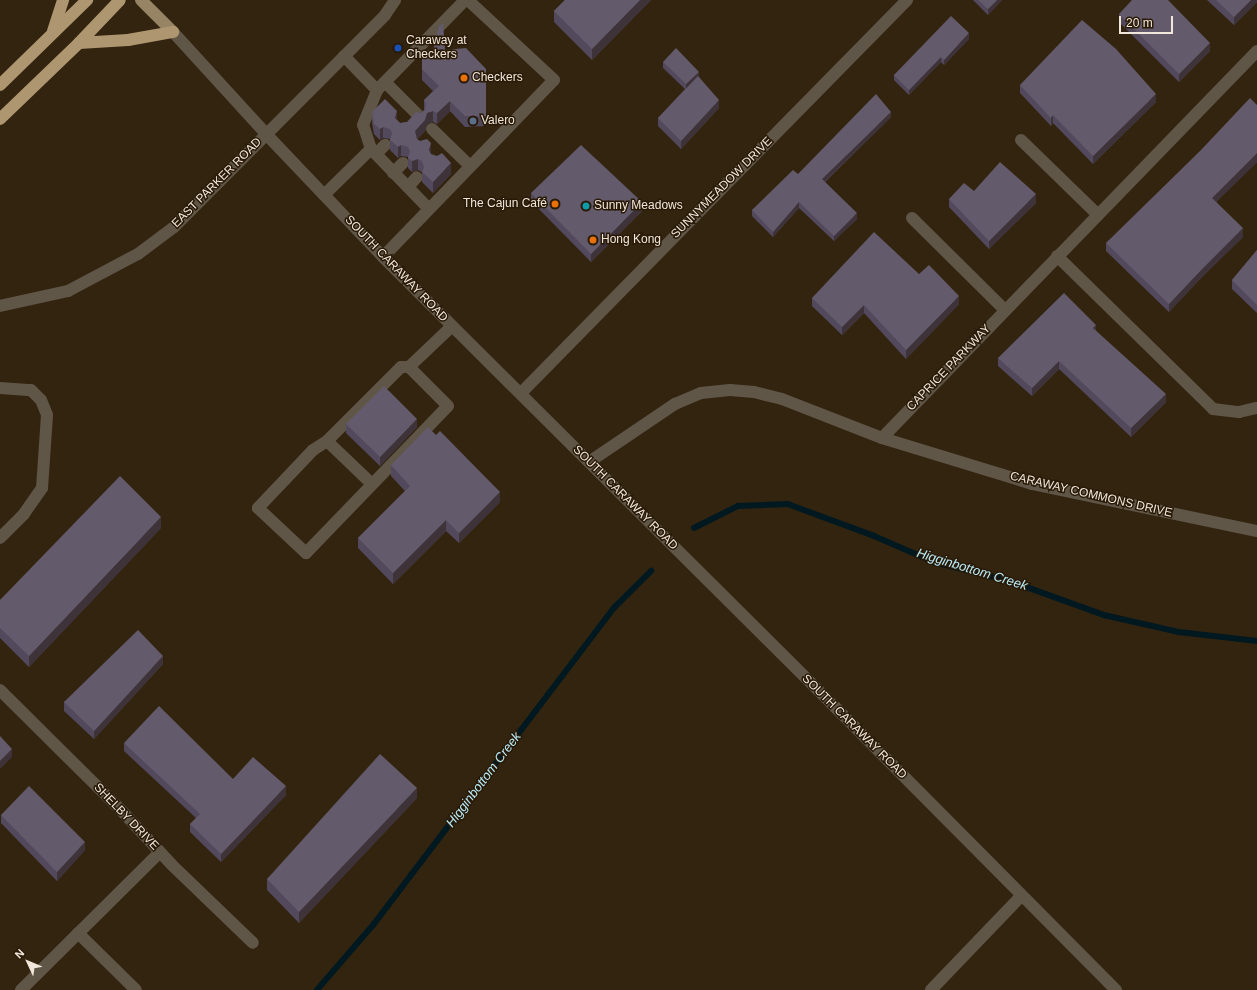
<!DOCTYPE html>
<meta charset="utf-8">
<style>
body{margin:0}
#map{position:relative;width:1257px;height:990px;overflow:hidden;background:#332410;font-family:Arial,sans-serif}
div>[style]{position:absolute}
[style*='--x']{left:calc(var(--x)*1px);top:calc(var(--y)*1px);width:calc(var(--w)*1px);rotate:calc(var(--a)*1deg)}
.stream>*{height:5.5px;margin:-2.75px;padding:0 2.75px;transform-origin:2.75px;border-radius:2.75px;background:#001920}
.minor>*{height:12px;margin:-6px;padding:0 6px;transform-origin:6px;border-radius:6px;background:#605647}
.major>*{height:12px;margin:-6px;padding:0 6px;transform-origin:6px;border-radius:6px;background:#978464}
.highway>*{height:12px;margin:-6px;padding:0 6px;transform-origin:6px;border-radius:6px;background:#ae9670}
.wall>*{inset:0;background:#52495d}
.shaded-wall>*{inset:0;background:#3e3339}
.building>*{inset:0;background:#635a6b}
.dots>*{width:11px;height:11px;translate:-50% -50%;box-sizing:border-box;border:2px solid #291a07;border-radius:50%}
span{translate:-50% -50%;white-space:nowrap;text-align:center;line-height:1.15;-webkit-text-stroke:3px #291a07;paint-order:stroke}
.poi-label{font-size:12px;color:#f1e6da}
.left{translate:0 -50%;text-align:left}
.right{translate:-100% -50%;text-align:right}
.street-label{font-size:12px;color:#f1e6da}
.water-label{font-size:13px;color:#baecf9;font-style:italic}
.north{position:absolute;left:8px;top:942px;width:40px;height:40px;-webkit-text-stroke:3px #291a07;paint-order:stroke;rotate:314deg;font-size:11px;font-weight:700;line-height:16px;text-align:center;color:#f1e6da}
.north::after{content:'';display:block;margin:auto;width:14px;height:18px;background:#f1e6da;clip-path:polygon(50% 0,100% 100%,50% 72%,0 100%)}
.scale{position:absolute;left:1119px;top:16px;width:54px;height:18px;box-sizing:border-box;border:2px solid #f1e6da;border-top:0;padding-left:5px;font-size:12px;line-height:14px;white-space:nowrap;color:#f1e6da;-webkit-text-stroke:3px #291a07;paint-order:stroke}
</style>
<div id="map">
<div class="stream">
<i style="--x:694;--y:528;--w:49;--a:-26.6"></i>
<i style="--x:738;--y:506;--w:50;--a:-2.3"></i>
<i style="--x:788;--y:504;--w:90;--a:20.3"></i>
<i style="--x:872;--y:535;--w:68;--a:23.5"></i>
<i style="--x:934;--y:562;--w:78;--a:14"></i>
<i style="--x:1010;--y:581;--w:100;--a:19.9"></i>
<i style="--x:1104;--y:615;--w:77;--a:12.8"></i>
<i style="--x:1179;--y:632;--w:79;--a:6.6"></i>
<i style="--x:317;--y:990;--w:87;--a:-49.2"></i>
<i style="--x:374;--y:924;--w:398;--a:-52.8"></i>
<i style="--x:615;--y:607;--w:51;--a:-45"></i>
</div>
<div class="minor">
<i style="--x:173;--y:32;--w:138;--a:47.6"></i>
<i style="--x:266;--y:134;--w:170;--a:46.4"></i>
<i style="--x:383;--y:257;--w:638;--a:44.87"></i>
<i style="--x:835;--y:707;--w:399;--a:45.2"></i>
<i style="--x:344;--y:56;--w:47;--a:45.9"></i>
<i style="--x:385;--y:82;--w:48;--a:45"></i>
<i style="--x:432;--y:129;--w:53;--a:44.2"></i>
<i style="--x:1021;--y:140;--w:107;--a:44.2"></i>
<i style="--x:371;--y:149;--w:25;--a:-108"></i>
<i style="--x:363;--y:125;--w:38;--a:-68"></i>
<i style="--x:377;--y:90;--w:126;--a:-45.6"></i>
<i style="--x:376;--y:154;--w:13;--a:-45"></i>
<i style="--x:393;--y:173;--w:14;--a:-45"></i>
<i style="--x:408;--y:187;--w:13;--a:-48"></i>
<i style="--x:324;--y:195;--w:66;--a:-44.4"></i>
<i style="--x:371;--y:149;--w:83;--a:46"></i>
<i style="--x:912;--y:218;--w:131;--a:44.7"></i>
<i style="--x:1057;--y:256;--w:219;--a:44.4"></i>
<i style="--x:1213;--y:409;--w:26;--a:7"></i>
<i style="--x:1239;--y:412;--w:18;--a:-13"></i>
<i style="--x:383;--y:257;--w:246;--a:-46"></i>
<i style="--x:554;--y:80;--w:117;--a:-137.1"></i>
<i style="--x:0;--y:306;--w:70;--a:-12.4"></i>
<i style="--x:68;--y:291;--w:79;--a:-27.9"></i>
<i style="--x:138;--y:254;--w:45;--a:-36.9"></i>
<i style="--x:174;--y:227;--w:299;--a:-45.1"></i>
<i style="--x:385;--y:15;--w:18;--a:-56"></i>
<i style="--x:409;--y:367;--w:8;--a:180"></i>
<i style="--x:401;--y:367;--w:105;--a:135"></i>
<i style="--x:327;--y:441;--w:17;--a:147"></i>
<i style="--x:313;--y:450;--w:80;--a:133.5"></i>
<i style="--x:258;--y:508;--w:66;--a:43.2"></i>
<i style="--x:306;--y:553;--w:204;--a:-46"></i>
<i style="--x:448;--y:406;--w:55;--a:-135"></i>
<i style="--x:409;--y:367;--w:59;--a:-43.6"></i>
<i style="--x:0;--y:388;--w:31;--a:4"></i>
<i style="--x:31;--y:390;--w:14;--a:45"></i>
<i style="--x:41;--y:400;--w:16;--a:68"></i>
<i style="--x:47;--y:415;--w:73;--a:93.9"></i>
<i style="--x:42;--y:488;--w:32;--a:125"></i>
<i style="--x:24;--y:514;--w:34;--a:135"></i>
<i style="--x:521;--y:393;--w:551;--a:-45.51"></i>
<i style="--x:882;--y:438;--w:539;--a:-45.9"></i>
<i style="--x:327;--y:441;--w:62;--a:43.7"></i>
<i style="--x:589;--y:462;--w:104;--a:-34"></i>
<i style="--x:675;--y:404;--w:28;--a:-23"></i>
<i style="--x:701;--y:393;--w:29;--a:-6"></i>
<i style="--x:730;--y:390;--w:24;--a:5"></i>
<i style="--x:754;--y:392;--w:29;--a:14"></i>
<i style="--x:782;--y:399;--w:107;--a:21.3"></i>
<i style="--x:882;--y:438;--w:157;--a:17"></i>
<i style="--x:1032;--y:484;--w:230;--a:11.8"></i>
<i style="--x:0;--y:690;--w:169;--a:44.8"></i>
<i style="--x:120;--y:809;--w:76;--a:47.1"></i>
<i style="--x:172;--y:865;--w:112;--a:43.9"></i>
<i style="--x:78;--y:933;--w:81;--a:44.5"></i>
<i style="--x:21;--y:990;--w:196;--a:-44.8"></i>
<i style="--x:931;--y:990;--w:130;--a:-46.2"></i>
</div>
<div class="major">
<i style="--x:141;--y:0;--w:45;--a:45"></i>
</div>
<div class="highway">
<i style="--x:53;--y:31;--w:33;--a:-72"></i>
<i style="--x:79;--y:43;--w:49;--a:-3.5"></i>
<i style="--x:128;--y:40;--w:46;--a:-10.1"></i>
<i style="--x:0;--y:85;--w:122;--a:-44.3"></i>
<i style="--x:0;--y:119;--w:110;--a:-43.9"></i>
<i style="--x:79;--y:43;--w:59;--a:-46.4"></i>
</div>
<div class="wall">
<i style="clip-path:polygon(565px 0,651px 0,592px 60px,554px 22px,554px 11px)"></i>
<i style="clip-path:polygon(973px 0,1002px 0,988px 15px)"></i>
<i style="clip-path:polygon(1207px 0,1257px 0,1257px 2px,1234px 25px)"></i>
<i style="clip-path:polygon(1119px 14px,1210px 51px,1179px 82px,1119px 22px)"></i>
<i style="clip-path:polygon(969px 39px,944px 65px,941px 62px,909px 95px,894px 80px,894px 75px)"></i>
<i style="clip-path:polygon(445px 50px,486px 69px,486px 126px,465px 127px,450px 111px,437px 124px,433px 122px,427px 124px,425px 131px,417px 139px,431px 154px,451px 174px,433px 193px,422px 182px,422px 172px,418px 170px,412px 172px,408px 168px,408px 157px,401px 156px,398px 158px,390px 150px,390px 139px,383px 138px,380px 140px,374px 134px,372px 123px,372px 112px,397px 120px,400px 123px,407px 122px,424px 110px,424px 100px,433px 91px,422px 80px,422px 51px)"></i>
<i style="clip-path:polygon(663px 62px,699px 77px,719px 108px,681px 149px,658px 126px,658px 118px,685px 89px,663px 68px)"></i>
<i style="clip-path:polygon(1020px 85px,1156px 102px,1093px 164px,1053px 123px,1051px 126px,1020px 93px)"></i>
<i style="clip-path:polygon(1257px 105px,1257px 162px,1216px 202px,1243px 237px,1202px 277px,1169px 312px,1106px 251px,1106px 243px)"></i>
<i style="clip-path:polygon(891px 117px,825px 182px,857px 219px,834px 241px,799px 208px,773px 237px,752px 216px,752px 210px,798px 174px)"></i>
<i style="clip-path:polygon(974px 191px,1036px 203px,989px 249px,949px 207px,949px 199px)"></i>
<i style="clip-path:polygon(531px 193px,642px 211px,591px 262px,531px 201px)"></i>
<i style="clip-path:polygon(1257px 250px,1257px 313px,1232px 289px,1232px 280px)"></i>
<i style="clip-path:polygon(919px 274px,959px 304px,906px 359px,864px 313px,842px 335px,812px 306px,812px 298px)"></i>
<i style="clip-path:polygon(1096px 331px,1166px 402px,1131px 437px,1059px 369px,1032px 396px,998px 366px,998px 358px)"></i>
<i style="clip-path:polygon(346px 424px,417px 427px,380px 466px,346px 433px)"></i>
<i style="clip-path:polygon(391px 465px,500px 502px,459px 543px,446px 531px,393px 584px,358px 548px,358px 538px,405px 491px,391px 476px)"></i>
<i style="clip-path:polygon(161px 528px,29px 667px,0 638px,0 600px)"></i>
<i style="clip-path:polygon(163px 664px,94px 739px,64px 711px,64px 702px)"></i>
<i style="clip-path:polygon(124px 743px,233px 779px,286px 795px,221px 862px,190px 832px,190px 824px,196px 818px,124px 751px)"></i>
<i style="clip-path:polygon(417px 798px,299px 923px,267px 890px,267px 879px)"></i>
<i style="clip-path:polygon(1px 815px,85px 850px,57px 881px,1px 823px)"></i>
</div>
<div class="shaded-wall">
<i style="clip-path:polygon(640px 0,651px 0,592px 60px,592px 49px)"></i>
<i style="clip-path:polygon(997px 0,1002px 0,988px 15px,988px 9px)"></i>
<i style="clip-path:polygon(1251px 0,1257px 0,1257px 2px,1234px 25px,1234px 17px)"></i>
<i style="clip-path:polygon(969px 33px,969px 39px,944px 65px,944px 60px)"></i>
<i style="clip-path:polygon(1210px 43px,1210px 51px,1179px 82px,1179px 74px)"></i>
<i style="clip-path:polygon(941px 57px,941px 62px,909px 95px,909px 90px)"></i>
<i style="clip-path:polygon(699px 72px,699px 77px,686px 90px,686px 84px)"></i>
<i style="clip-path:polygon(1156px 94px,1156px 102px,1093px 164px,1093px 156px)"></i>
<i style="clip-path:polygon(719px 100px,719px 108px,681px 149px,681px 141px)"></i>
<i style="clip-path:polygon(450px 101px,450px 111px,437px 124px,437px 113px)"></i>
<i style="clip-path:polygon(397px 111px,397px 121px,395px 118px)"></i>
<i style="clip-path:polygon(433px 111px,433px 122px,427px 124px,425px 131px,415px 142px,415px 131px,427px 113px)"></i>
<i style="clip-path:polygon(891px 112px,891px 117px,822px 184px,822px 179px)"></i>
<i style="clip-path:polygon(1053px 115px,1053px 123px,1051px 126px,1051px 118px)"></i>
<i style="clip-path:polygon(383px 127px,383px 138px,380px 140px,380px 129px)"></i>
<i style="clip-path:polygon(431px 143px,431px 154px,429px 150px)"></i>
<i style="clip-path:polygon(401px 145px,401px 156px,398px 158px,398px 147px)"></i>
<i style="clip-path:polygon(1257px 153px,1257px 162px,1212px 206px,1212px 198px)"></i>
<i style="clip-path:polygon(418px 159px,418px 170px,412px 172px,412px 161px)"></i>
<i style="clip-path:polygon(451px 163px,451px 174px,433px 193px,433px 182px)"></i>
<i style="clip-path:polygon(1036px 194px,1036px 203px,989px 249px,989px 241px)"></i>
<i style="clip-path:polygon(642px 202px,642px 211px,591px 262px,591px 254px)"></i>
<i style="clip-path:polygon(799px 202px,799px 208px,773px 237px,773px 232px)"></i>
<i style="clip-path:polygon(857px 213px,857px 219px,834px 241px,834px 236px)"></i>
<i style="clip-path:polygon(1243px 228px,1243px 237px,1202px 277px,1169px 312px,1169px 304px,1202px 269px)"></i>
<i style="clip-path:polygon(959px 296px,959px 304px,906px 359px,906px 350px)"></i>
<i style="clip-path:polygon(864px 305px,864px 313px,842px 335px,842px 327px)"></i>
<i style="clip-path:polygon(1096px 325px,1096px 333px,1093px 328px)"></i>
<i style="clip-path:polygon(1059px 361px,1059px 369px,1032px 396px,1032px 388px)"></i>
<i style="clip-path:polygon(1166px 394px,1166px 402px,1131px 437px,1131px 428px)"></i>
<i style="clip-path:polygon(417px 419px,417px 427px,380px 466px,380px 457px)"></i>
<i style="clip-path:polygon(500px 492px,500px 502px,459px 543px,459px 533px)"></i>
<i style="clip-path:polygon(161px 517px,161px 528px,29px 667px,29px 656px)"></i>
<i style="clip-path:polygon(446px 520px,446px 531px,393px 584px,393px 573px)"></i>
<i style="clip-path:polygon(163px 656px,163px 664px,94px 739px,94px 731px)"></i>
<i style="clip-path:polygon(12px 749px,12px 757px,0 769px,0 761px)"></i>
<i style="clip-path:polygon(286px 786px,286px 795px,221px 862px,221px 854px)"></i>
<i style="clip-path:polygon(417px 788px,417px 798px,299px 923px,299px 912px)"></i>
<i style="clip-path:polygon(85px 842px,85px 850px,57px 881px,57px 872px)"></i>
</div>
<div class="building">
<i style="clip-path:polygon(565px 0,640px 0,592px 49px,554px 11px)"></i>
<i style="clip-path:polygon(978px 0,997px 0,988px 9px)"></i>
<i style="clip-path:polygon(1132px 0,1168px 0,1210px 43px,1179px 74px,1119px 14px)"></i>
<i style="clip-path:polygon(1216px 0,1251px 0,1234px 17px)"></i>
<i style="clip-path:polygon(951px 16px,969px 33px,944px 60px,941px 57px,909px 90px,894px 75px)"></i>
<i style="clip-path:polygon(1082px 20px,1116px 49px,1156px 94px,1093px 156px,1053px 115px,1051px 118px,1020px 85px)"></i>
<i style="clip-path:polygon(443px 23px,445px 50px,466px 48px,486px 69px,486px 116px,465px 116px,450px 101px,437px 113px,433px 111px,427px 113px,425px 120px,415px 131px,417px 139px,420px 141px,427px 139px,431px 143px,429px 150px,431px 154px,437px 156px,442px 153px,451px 163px,433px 182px,422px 172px,424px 167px,422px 161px,418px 159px,412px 161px,408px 158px,410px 151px,408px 147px,401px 145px,398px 147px,390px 140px,392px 133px,390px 129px,383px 127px,380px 129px,374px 124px,372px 112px,385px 99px,397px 111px,395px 118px,400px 123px,407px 122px,416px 112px,421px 113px,425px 110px,426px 104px,424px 100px,439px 86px,422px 69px,422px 51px,433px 50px,439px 26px)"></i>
<i style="clip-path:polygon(676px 48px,699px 72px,686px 84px,663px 62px)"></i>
<i style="clip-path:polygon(698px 76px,719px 100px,681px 141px,658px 118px)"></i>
<i style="clip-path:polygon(876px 94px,891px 112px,822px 179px,857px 213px,834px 236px,799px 202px,773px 232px,752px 210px,793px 170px,798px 174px)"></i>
<i style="clip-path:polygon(1250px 98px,1257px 105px,1257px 153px,1212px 198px,1243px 228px,1202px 269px,1169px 304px,1106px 243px,1201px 150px)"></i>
<i style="clip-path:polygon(581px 145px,642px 202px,591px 254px,531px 193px)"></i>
<i style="clip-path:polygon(1000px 162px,1036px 194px,989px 241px,949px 199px,964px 183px,974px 191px)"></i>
<i style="clip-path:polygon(874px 232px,919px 274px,929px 265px,959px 296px,906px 350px,864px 305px,842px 327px,812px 298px)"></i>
<i style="clip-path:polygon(1257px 250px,1257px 305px,1232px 280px)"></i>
<i style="clip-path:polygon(1064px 293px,1096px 325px,1093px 328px,1166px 394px,1131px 428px,1059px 361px,1032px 388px,998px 358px)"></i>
<i style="clip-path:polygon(384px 386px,417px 419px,380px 457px,346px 424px)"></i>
<i style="clip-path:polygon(428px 427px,436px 435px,440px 431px,500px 492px,459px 533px,446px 520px,393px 573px,358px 538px,410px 486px,391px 465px)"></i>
<i style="clip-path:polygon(120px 476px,161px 517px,29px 656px,0 628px,0 600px)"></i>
<i style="clip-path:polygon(138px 630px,163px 656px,94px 731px,64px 702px)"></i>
<i style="clip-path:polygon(159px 706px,233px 779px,253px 757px,286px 786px,221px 854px,190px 824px,200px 814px,124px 743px)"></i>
<i style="clip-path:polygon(0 736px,12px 749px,0 761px)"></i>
<i style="clip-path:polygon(380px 754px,417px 788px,299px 912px,267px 879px)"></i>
<i style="clip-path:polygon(29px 786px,85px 842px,57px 872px,1px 815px)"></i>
</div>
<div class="dots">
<i style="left:398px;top:48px;background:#1a4fb4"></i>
<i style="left:464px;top:78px;background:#e8710a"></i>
<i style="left:473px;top:121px;background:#5c6f8a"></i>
<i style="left:555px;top:204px;background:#e8710a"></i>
<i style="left:586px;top:206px;background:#0f9aa8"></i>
<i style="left:593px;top:240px;background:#e8710a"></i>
</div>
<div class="poi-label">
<span class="left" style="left:406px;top:48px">Caraway at<br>Checkers</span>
<span class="left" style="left:472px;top:78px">Checkers</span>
<span class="left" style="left:481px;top:121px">Valero</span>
<span class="right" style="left:547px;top:204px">The Cajun Café</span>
<span class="left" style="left:594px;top:206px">Sunny Meadows</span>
<span class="left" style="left:601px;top:240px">Hong Kong</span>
</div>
<div class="street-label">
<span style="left:217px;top:183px;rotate:-45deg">EAST PARKER ROAD</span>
<span style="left:722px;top:188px;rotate:-45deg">SUNNYMEADOW DRIVE</span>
<span style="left:396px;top:269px;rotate:46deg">SOUTH CARAWAY ROAD</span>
<span style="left:949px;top:368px;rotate:-46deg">CAPRICE PARKWAY</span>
<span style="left:1091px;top:495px;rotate:13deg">CARAWAY COMMONS DRIVE</span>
<span style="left:625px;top:498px;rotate:45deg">SOUTH CARAWAY ROAD</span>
<span style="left:854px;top:727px;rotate:45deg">SOUTH CARAWAY ROAD</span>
<span style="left:126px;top:817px;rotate:46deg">SHELBY DRIVE</span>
</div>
<div class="water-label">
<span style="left:972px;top:570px;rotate:17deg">Higginbottom Creek</span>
<span style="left:484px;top:780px;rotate:-53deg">Higginbottom Creek</span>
</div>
<div class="north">N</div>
<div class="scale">20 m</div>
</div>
